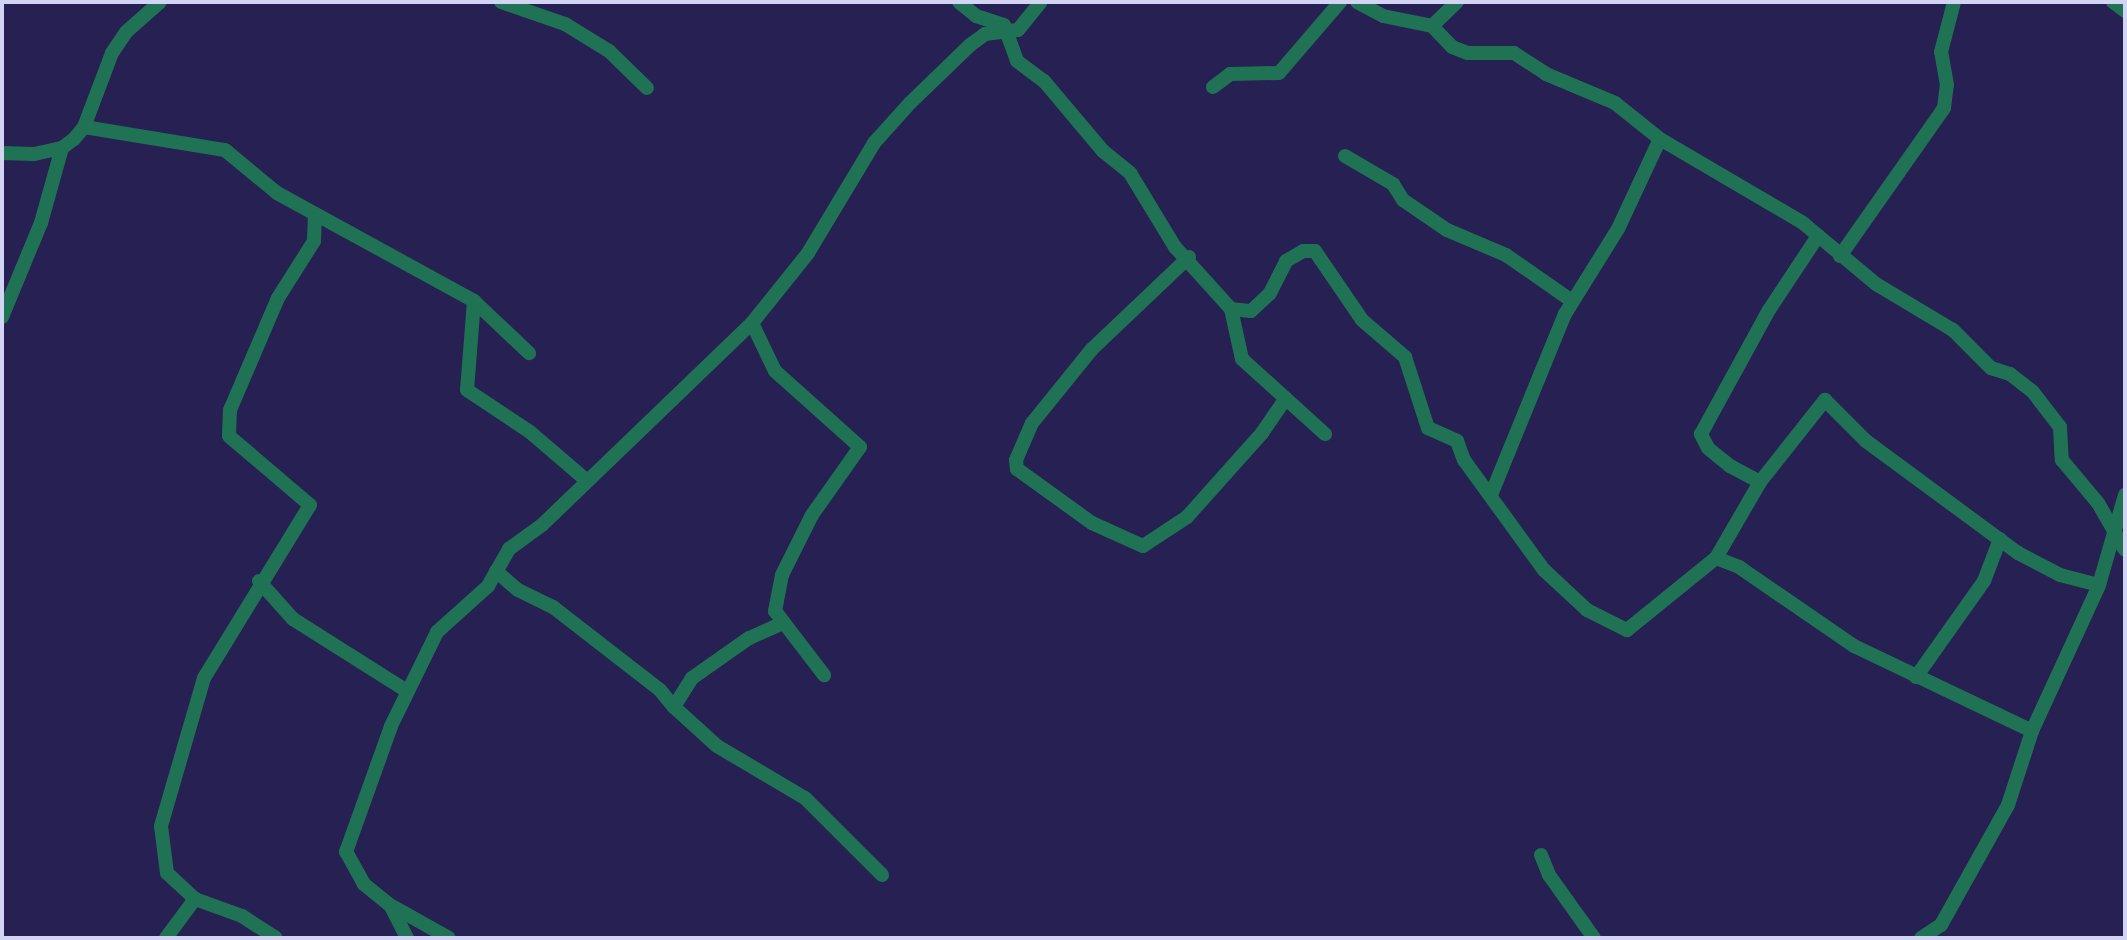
<!DOCTYPE html>
<style>
body{margin:0}
#map{position:relative;width:2127px;height:940px;overflow:hidden;background:#262053;font-family:"PT Sans Narrow",sans-serif}
div>[style]{position:absolute}
[style*='--x']{left:calc(var(--x)*1px);top:calc(var(--y)*1px);width:calc(var(--w)*1px);rotate:calc(var(--a)*1deg)}
.minor>*{height:14px;margin:-7px;padding:0 7px;transform-origin:7px;border-radius:7px;background:#207254}
span{translate:-50% -50%;white-space:nowrap;text-align:center;line-height:1.15;-webkit-text-stroke:6px #1d1547;paint-order:stroke}
.frame{position:absolute;inset:0;border:4px solid #d3d3f3;pointer-events:none}
</style>
<div id="map">
<div class="minor">
<i style="--x:501;--y:2;--w:68;--a:19"></i>
<i style="--x:565;--y:24;--w:52;--a:31.5"></i>
<i style="--x:609;--y:51;--w:53;--a:44.2"></i>
<i style="--x:959;--y:2;--w:22;--a:39"></i>
<i style="--x:976;--y:16;--w:29;--a:18"></i>
<i style="--x:1004;--y:25;--w:38;--a:70"></i>
<i style="--x:1017;--y:61;--w:34;--a:37"></i>
<i style="--x:1044;--y:81;--w:92;--a:49.9"></i>
<i style="--x:1103;--y:151;--w:35;--a:39"></i>
<i style="--x:1130;--y:173;--w:87;--a:58.7"></i>
<i style="--x:1175;--y:247;--w:84;--a:47.9"></i>
<i style="--x:1231;--y:309;--w:20;--a:6"></i>
<i style="--x:1251;--y:311;--w:26;--a:-43"></i>
<i style="--x:1270;--y:293;--w:36;--a:-63"></i>
<i style="--x:1286;--y:261;--w:20;--a:-30"></i>
<i style="--x:1303;--y:251;--w:12;--a:0"></i>
<i style="--x:1315;--y:251;--w:83;--a:55.7"></i>
<i style="--x:1362;--y:320;--w:57;--a:40.7"></i>
<i style="--x:1405;--y:357;--w:75;--a:72.1"></i>
<i style="--x:1428;--y:428;--w:32;--a:24"></i>
<i style="--x:1457;--y:441;--w:20;--a:70"></i>
<i style="--x:1464;--y:460;--w:136;--a:54"></i>
<i style="--x:1544;--y:570;--w:59;--a:42.9"></i>
<i style="--x:1587;--y:610;--w:45;--a:26.6"></i>
<i style="--x:1627;--y:630;--w:114;--a:-39"></i>
<i style="--x:1716;--y:558;--w:25;--a:21"></i>
<i style="--x:1739;--y:567;--w:140;--a:34.5"></i>
<i style="--x:1854;--y:646;--w:197;--a:25.5"></i>
<i style="--x:1357;--y:2;--w:30;--a:28"></i>
<i style="--x:1383;--y:16;--w:50;--a:11.5"></i>
<i style="--x:1432;--y:26;--w:29;--a:46"></i>
<i style="--x:1452;--y:47;--w:17;--a:21"></i>
<i style="--x:1468;--y:53;--w:46;--a:0"></i>
<i style="--x:1514;--y:53;--w:38;--a:33"></i>
<i style="--x:1546;--y:74;--w:75;--a:22.8"></i>
<i style="--x:1615;--y:103;--w:58;--a:38.7"></i>
<i style="--x:1660;--y:139;--w:166;--a:30.4"></i>
<i style="--x:1803;--y:223;--w:95;--a:39.9"></i>
<i style="--x:1876;--y:284;--w:90;--a:30.9"></i>
<i style="--x:1953;--y:330;--w:54;--a:45"></i>
<i style="--x:1991;--y:368;--w:20;--a:18"></i>
<i style="--x:2010;--y:374;--w:29;--a:38"></i>
<i style="--x:2033;--y:392;--w:44;--a:52.4"></i>
<i style="--x:2060;--y:427;--w:33;--a:87"></i>
<i style="--x:2062;--y:460;--w:56;--a:50.1"></i>
<i style="--x:2098;--y:503;--w:54;--a:60.1"></i>
<i style="--x:2113;--y:2;--w:15;--a:37"></i>
<i style="--x:1432;--y:26;--w:35;--a:-44"></i>
<i style="--x:1213;--y:87;--w:21;--a:-37"></i>
<i style="--x:1230;--y:74;--w:49;--a:-1.2"></i>
<i style="--x:1279;--y:73;--w:94;--a:-49.3"></i>
<i style="--x:84;--y:127;--w:143;--a:9.3"></i>
<i style="--x:225;--y:150;--w:67;--a:39.6"></i>
<i style="--x:277;--y:193;--w:225;--a:28.7"></i>
<i style="--x:474;--y:301;--w:76;--a:43.4"></i>
<i style="--x:2;--y:153;--w:32;--a:2"></i>
<i style="--x:34;--y:154;--w:29;--a:-12"></i>
<i style="--x:62;--y:148;--w:15;--a:-37"></i>
<i style="--x:74;--y:139;--w:16;--a:-50"></i>
<i style="--x:84;--y:127;--w:79;--a:-69.3"></i>
<i style="--x:112;--y:53;--w:25;--a:-56"></i>
<i style="--x:126;--y:32;--w:45;--a:-41.4"></i>
<i style="--x:1345;--y:156;--w:56;--a:30.3"></i>
<i style="--x:1393;--y:184;--w:19;--a:58"></i>
<i style="--x:1403;--y:200;--w:53;--a:34.3"></i>
<i style="--x:1447;--y:230;--w:64;--a:23"></i>
<i style="--x:1506;--y:255;--w:80;--a:34.9"></i>
<i style="--x:1840;--y:256;--w:181;--a:-54.9"></i>
<i style="--x:1944;--y:108;--w:23;--a:-83"></i>
<i style="--x:1947;--y:85;--w:34;--a:-100"></i>
<i style="--x:1941;--y:52;--w:52;--a:-75.4"></i>
<i style="--x:1189;--y:257;--w:134;--a:136.5"></i>
<i style="--x:1092;--y:349;--w:95;--a:129"></i>
<i style="--x:1032;--y:423;--w:40;--a:113.4"></i>
<i style="--x:1016;--y:460;--w:9;--a:84"></i>
<i style="--x:1017;--y:469;--w:92;--a:35.8"></i>
<i style="--x:1092;--y:523;--w:56;--a:24.3"></i>
<i style="--x:1143;--y:546;--w:53;--a:-33.4"></i>
<i style="--x:1187;--y:517;--w:113;--a:-48.2"></i>
<i style="--x:1262;--y:433;--w:42;--a:-55.6"></i>
<i style="--x:474;--y:301;--w:89;--a:94.5"></i>
<i style="--x:467;--y:390;--w:76;--a:33.7"></i>
<i style="--x:530;--y:432;--w:74;--a:40.6"></i>
<i style="--x:1231;--y:309;--w:51;--a:77.6"></i>
<i style="--x:1242;--y:359;--w:112;--a:42.1"></i>
<i style="--x:2;--y:317;--w:102;--a:-67.5"></i>
<i style="--x:41;--y:223;--w:78;--a:-74.4"></i>
<i style="--x:752;--y:323;--w:53;--a:64.4"></i>
<i style="--x:775;--y:371;--w:114;--a:41.8"></i>
<i style="--x:860;--y:447;--w:83;--a:125.2"></i>
<i style="--x:812;--y:515;--w:67;--a:116.6"></i>
<i style="--x:782;--y:575;--w:37;--a:101"></i>
<i style="--x:775;--y:611;--w:81;--a:52.6"></i>
<i style="--x:1760;--y:482;--w:105;--a:-51.6"></i>
<i style="--x:1825;--y:400;--w:58;--a:45"></i>
<i style="--x:1866;--y:441;--w:189;--a:36.4"></i>
<i style="--x:2018;--y:553;--w:47;--a:27.6"></i>
<i style="--x:2060;--y:575;--w:40;--a:14.4"></i>
<i style="--x:1491;--y:495;--w:196;--a:-67.8"></i>
<i style="--x:1565;--y:314;--w:100;--a:-58.1"></i>
<i style="--x:1618;--y:229;--w:99;--a:-65"></i>
<i style="--x:1716;--y:558;--w:88;--a:-59.9"></i>
<i style="--x:1760;--y:482;--w:34;--a:-152"></i>
<i style="--x:1730;--y:466;--w:28;--a:-141"></i>
<i style="--x:1708;--y:448;--w:16;--a:-117"></i>
<i style="--x:1701;--y:434;--w:141;--a:-61.3"></i>
<i style="--x:1769;--y:310;--w:89;--a:-56.5"></i>
<i style="--x:496;--y:571;--w:29;--a:41"></i>
<i style="--x:518;--y:590;--w:39;--a:26"></i>
<i style="--x:553;--y:607;--w:135;--a:37.8"></i>
<i style="--x:660;--y:690;--w:22;--a:51"></i>
<i style="--x:259;--y:581;--w:51;--a:48.2"></i>
<i style="--x:293;--y:619;--w:135;--a:32.3"></i>
<i style="--x:783;--y:623;--w:37;--a:156"></i>
<i style="--x:749;--y:638;--w:70;--a:144.9"></i>
<i style="--x:692;--y:678;--w:34;--a:122"></i>
<i style="--x:674;--y:707;--w:58;--a:42.2"></i>
<i style="--x:717;--y:746;--w:102;--a:30.6"></i>
<i style="--x:805;--y:798;--w:109;--a:45"></i>
<i style="--x:1916;--y:677;--w:118;--a:-54.7"></i>
<i style="--x:1984;--y:581;--w:45;--a:-69.1"></i>
<i style="--x:1541;--y:855;--w:22;--a:68"></i>
<i style="--x:1549;--y:875;--w:77;--a:54.5"></i>
<i style="--x:195;--y:899;--w:38;--a:-137"></i>
<i style="--x:167;--y:873;--w:47;--a:-97.3"></i>
<i style="--x:161;--y:826;--w:154;--a:-73.8"></i>
<i style="--x:204;--y:678;--w:203;--a:-58.5"></i>
<i style="--x:310;--y:505;--w:106;--a:-139.6"></i>
<i style="--x:229;--y:436;--w:26;--a:-88"></i>
<i style="--x:230;--y:410;--w:122;--a:-66.8"></i>
<i style="--x:278;--y:298;--w:67;--a:-57.7"></i>
<i style="--x:314;--y:241;--w:26;--a:-88"></i>
<i style="--x:392;--y:906;--w:65;--a:29.3"></i>
<i style="--x:166;--y:938;--w:49;--a:-53.4"></i>
<i style="--x:195;--y:899;--w:50;--a:19.9"></i>
<i style="--x:242;--y:916;--w:40;--a:32.9"></i>
<i style="--x:407;--y:938;--w:36;--a:-117"></i>
<i style="--x:391;--y:906;--w:35;--a:-141"></i>
<i style="--x:364;--y:884;--w:37;--a:-119"></i>
<i style="--x:346;--y:852;--w:134;--a:-70.3"></i>
<i style="--x:391;--y:726;--w:105;--a:-63.9"></i>
<i style="--x:437;--y:632;--w:69;--a:-42"></i>
<i style="--x:488;--y:586;--w:43;--a:-60.4"></i>
<i style="--x:509;--y:549;--w:41;--a:-36"></i>
<i style="--x:542;--y:525;--w:291;--a:-43.9"></i>
<i style="--x:752;--y:323;--w:90;--a:-51.3"></i>
<i style="--x:808;--y:253;--w:128;--a:-59"></i>
<i style="--x:874;--y:143;--w:54;--a:-48"></i>
<i style="--x:910;--y:103;--w:83;--a:-44"></i>
<i style="--x:970;--y:45;--w:19;--a:-36"></i>
<i style="--x:985;--y:34;--w:33;--a:-7"></i>
<i style="--x:1018;--y:30;--w:36;--a:-51"></i>
<i style="--x:1921;--y:938;--w:24;--a:-33"></i>
<i style="--x:1941;--y:925;--w:137;--a:-60.8"></i>
<i style="--x:2008;--y:805;--w:78;--a:-72"></i>
<i style="--x:2032;--y:731;--w:161;--a:-65.3"></i>
<i style="--x:2099;--y:585;--w:94;--a:-73.9"></i>
</div>
<div class="frame"></div>
</div>
